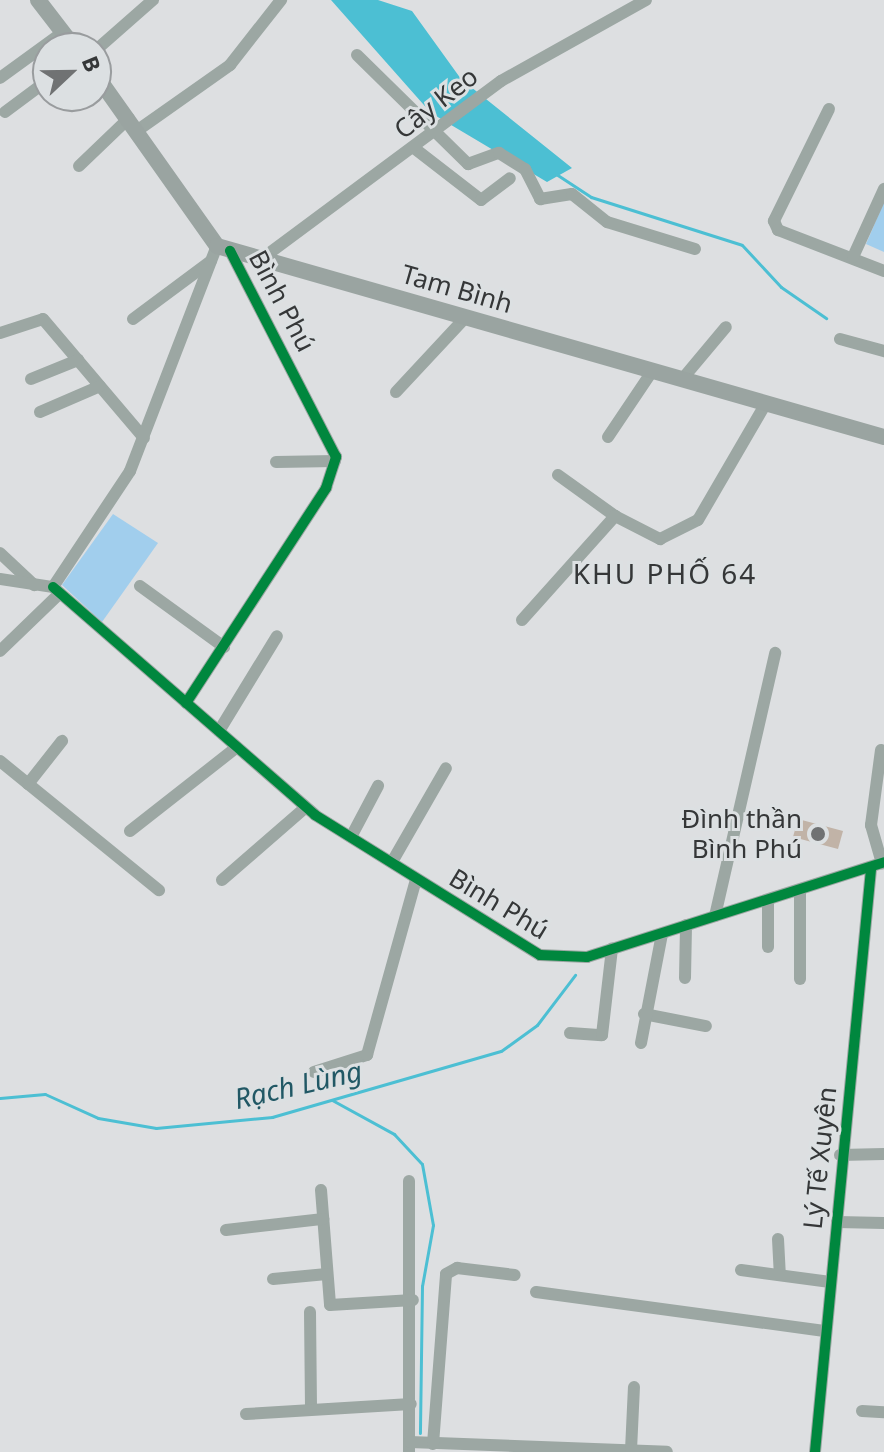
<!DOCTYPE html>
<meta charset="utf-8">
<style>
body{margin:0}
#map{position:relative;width:884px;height:1452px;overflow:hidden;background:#dddfe1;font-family:"Noto Sans",sans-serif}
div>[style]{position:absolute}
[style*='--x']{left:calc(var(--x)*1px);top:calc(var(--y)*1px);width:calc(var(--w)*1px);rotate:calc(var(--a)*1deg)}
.green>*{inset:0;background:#a1ceed}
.water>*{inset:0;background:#4cbfd3}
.stream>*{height:3px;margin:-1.5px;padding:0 1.5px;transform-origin:1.5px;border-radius:1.5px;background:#4cbfd3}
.building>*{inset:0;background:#c1b3a7}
.street>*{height:12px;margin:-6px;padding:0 6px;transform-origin:6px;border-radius:6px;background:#9ca7a3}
.secondary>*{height:16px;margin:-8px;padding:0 8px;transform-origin:8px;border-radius:8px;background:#9aa4a1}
.cycleway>*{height:10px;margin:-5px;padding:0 5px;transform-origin:5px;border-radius:5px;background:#00873e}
.dots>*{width:22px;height:22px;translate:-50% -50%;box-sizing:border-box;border:4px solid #dce0e2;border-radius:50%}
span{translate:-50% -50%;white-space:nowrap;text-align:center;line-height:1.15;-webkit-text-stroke:6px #dce0e2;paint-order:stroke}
.street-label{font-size:26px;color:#353738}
.poi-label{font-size:26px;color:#353738}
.right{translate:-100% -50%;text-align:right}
.neighbourhood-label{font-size:28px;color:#353738;letter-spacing:2px}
.water-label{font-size:28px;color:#215865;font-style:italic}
.north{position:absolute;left:32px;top:32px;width:80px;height:80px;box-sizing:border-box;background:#dce0e2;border:2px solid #999c9e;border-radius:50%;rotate:68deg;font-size:22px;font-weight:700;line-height:32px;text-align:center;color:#353738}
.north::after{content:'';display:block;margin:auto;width:28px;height:36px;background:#707273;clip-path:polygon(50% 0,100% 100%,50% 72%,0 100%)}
</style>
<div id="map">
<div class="green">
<i style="clip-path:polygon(884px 202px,884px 252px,866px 244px)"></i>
<i style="clip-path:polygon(113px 514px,158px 543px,102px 622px,62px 585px)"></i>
</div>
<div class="water">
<i style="clip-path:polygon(331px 0,378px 0,412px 11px,461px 79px,572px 168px,547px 182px,431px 113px)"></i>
</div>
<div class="stream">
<i style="--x:556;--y:174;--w:42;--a:33.3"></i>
<i style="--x:591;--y:197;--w:158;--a:17.6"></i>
<i style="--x:742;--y:245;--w:57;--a:47.1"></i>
<i style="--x:781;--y:287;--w:55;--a:34.6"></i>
<i style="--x:0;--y:1098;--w:45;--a:-5.1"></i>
<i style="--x:45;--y:1094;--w:58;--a:24.4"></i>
<i style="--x:98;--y:1118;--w:59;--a:9.8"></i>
<i style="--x:156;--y:1128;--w:117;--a:-5.4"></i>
<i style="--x:272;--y:1117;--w:238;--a:-16.1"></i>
<i style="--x:501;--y:1051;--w:44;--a:-35.8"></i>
<i style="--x:537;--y:1025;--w:63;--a:-52.8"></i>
<i style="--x:332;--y:1100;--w:71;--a:28.7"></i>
<i style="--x:394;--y:1134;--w:41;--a:47"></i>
<i style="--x:422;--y:1164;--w:62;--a:79.8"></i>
<i style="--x:433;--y:1225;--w:62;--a:100.2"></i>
<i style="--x:422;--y:1286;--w:147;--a:90.8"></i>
</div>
<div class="building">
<i style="clip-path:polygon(798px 819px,843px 831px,838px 849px,793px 837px)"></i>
</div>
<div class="street">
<i style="--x:96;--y:50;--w:76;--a:-41.3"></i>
<i style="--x:357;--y:55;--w:156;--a:44.5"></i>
<i style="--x:468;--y:164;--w:33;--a:-20"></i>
<i style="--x:499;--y:153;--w:31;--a:32"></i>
<i style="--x:525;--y:169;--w:34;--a:63"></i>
<i style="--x:540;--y:199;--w:32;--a:-9"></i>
<i style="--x:572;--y:194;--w:45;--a:38.7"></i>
<i style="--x:607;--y:222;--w:92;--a:17.1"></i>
<i style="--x:0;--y:78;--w:78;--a:-36.1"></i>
<i style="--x:829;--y:109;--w:125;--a:116.2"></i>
<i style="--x:774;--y:221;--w:10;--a:66"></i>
<i style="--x:778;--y:230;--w:114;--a:21.1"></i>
<i style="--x:5;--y:112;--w:54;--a:-36.7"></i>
<i style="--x:138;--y:130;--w:113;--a:-35.2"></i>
<i style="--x:230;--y:65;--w:83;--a:-51.9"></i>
<i style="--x:414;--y:148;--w:85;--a:37.8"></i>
<i style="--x:481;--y:200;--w:36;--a:-37"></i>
<i style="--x:79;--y:166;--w:69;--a:-43.8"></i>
<i style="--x:264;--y:257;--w:295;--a:-36.6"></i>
<i style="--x:501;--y:81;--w:166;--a:-29.2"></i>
<i style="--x:853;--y:257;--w:75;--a:-65.5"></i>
<i style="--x:133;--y:319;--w:97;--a:-36.6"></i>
<i style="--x:0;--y:333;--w:45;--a:-18"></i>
<i style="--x:43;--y:319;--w:156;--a:49.7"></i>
<i style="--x:840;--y:339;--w:46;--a:15.3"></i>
<i style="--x:684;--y:377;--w:65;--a:-50"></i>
<i style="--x:31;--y:379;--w:51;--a:-22"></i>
<i style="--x:396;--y:392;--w:103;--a:-47"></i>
<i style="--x:40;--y:412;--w:65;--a:-23.4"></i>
<i style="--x:608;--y:437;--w:81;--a:-56.1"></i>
<i style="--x:276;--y:462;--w:59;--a:-1"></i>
<i style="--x:558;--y:475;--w:70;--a:35.7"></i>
<i style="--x:0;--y:553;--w:47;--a:43.3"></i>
<i style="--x:0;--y:579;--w:54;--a:8.6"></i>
<i style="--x:140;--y:586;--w:104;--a:36"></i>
<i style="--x:53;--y:587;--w:347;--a:41"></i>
<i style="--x:315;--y:815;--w:265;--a:31.9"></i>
<i style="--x:540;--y:955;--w:47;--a:2.4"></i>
<i style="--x:587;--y:957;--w:312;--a:-17.7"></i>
<i style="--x:53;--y:587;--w:139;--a:-56.4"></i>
<i style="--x:130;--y:471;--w:241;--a:-68.9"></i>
<i style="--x:522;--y:620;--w:140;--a:-48.2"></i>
<i style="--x:615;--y:516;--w:51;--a:27.1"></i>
<i style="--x:660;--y:539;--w:42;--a:-26.6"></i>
<i style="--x:698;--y:520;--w:135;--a:-59.8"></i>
<i style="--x:0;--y:651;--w:83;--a:-44"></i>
<i style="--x:186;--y:703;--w:257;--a:-56.9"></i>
<i style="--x:326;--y:488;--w:33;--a:-72"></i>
<i style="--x:336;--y:457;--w:232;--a:-117.2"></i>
<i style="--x:219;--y:731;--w:111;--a:-58.6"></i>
<i style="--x:881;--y:750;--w:76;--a:97.6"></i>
<i style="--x:871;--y:825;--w:40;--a:74"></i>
<i style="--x:0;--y:761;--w:205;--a:39.1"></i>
<i style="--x:28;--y:784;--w:55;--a:-51.7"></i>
<i style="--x:130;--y:831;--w:136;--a:-38.1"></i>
<i style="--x:351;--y:837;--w:58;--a:-62.1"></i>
<i style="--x:392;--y:862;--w:108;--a:-60.1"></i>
<i style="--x:222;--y:880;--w:111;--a:-41"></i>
<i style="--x:715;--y:916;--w:270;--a:-77.1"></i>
<i style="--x:768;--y:947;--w:45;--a:-90"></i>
<i style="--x:685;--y:978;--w:53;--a:-88.9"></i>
<i style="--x:800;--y:979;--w:89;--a:-90"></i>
<i style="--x:644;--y:1014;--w:63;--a:11"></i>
<i style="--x:570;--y:1033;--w:32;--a:4"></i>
<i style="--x:602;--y:1035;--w:87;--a:-83.4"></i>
<i style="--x:641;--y:1043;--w:111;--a:-79.1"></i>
<i style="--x:314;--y:1072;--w:56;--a:-17.8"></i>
<i style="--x:367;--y:1055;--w:183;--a:-74.4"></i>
<i style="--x:840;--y:1155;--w:44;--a:-1.3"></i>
<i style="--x:409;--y:1181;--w:271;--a:90"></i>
<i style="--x:321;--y:1190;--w:115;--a:85.5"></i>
<i style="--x:330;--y:1305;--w:83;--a:-3.4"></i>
<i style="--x:837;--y:1222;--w:47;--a:1.2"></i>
<i style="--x:226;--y:1230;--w:98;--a:-6.5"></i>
<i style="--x:778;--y:1239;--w:36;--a:87"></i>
<i style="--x:741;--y:1270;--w:90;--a:7.7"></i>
<i style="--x:273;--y:1279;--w:54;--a:-5.3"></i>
<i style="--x:536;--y:1292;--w:291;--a:7.7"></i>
<i style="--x:310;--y:1312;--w:97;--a:89.4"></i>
<i style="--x:862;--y:1411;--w:22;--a:3"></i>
<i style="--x:246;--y:1414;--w:165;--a:-3.5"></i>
<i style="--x:410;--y:1442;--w:257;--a:2.2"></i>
<i style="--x:433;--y:1444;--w:170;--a:-85.6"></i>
<i style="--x:446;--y:1274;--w:13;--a:-29"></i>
<i style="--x:457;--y:1268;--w:58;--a:6.9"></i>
<i style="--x:631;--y:1450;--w:63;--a:-87.3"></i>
<i style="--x:815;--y:1452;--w:586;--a:-84.51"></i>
</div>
<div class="secondary">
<i style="--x:38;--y:0;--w:61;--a:52.4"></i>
<i style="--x:96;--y:75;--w:209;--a:54.7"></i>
<i style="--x:217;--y:246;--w:694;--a:15.98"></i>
</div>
<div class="cycleway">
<i style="--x:53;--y:587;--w:347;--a:41"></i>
<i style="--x:315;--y:815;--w:265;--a:31.9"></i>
<i style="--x:540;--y:955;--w:47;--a:2.4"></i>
<i style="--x:587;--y:957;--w:312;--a:-17.7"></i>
<i style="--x:186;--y:703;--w:257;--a:-56.9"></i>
<i style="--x:326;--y:488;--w:33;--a:-72"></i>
<i style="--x:336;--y:457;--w:232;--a:-117.2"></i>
<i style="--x:815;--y:1452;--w:586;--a:-84.51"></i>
</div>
<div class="dots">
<i style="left:818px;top:834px;background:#707273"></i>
</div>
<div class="street-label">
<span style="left:436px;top:103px;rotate:-38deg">Cây Keo</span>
<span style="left:457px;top:289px;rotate:16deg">Tam Bình</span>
<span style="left:282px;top:301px;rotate:62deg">Bình Phú</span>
<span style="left:499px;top:904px;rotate:31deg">Bình Phú</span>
<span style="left:820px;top:1158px;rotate:-84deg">Lý Tế Xuyên</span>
</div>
<div class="poi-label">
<span class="right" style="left:802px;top:834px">Đình thần<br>Bình Phú</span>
</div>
<div class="neighbourhood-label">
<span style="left:665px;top:573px">KHU PHỐ 64</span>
</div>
<div class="water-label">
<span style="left:298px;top:1084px;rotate:-13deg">Rạch Lùng</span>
</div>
<div class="north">B</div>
</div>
